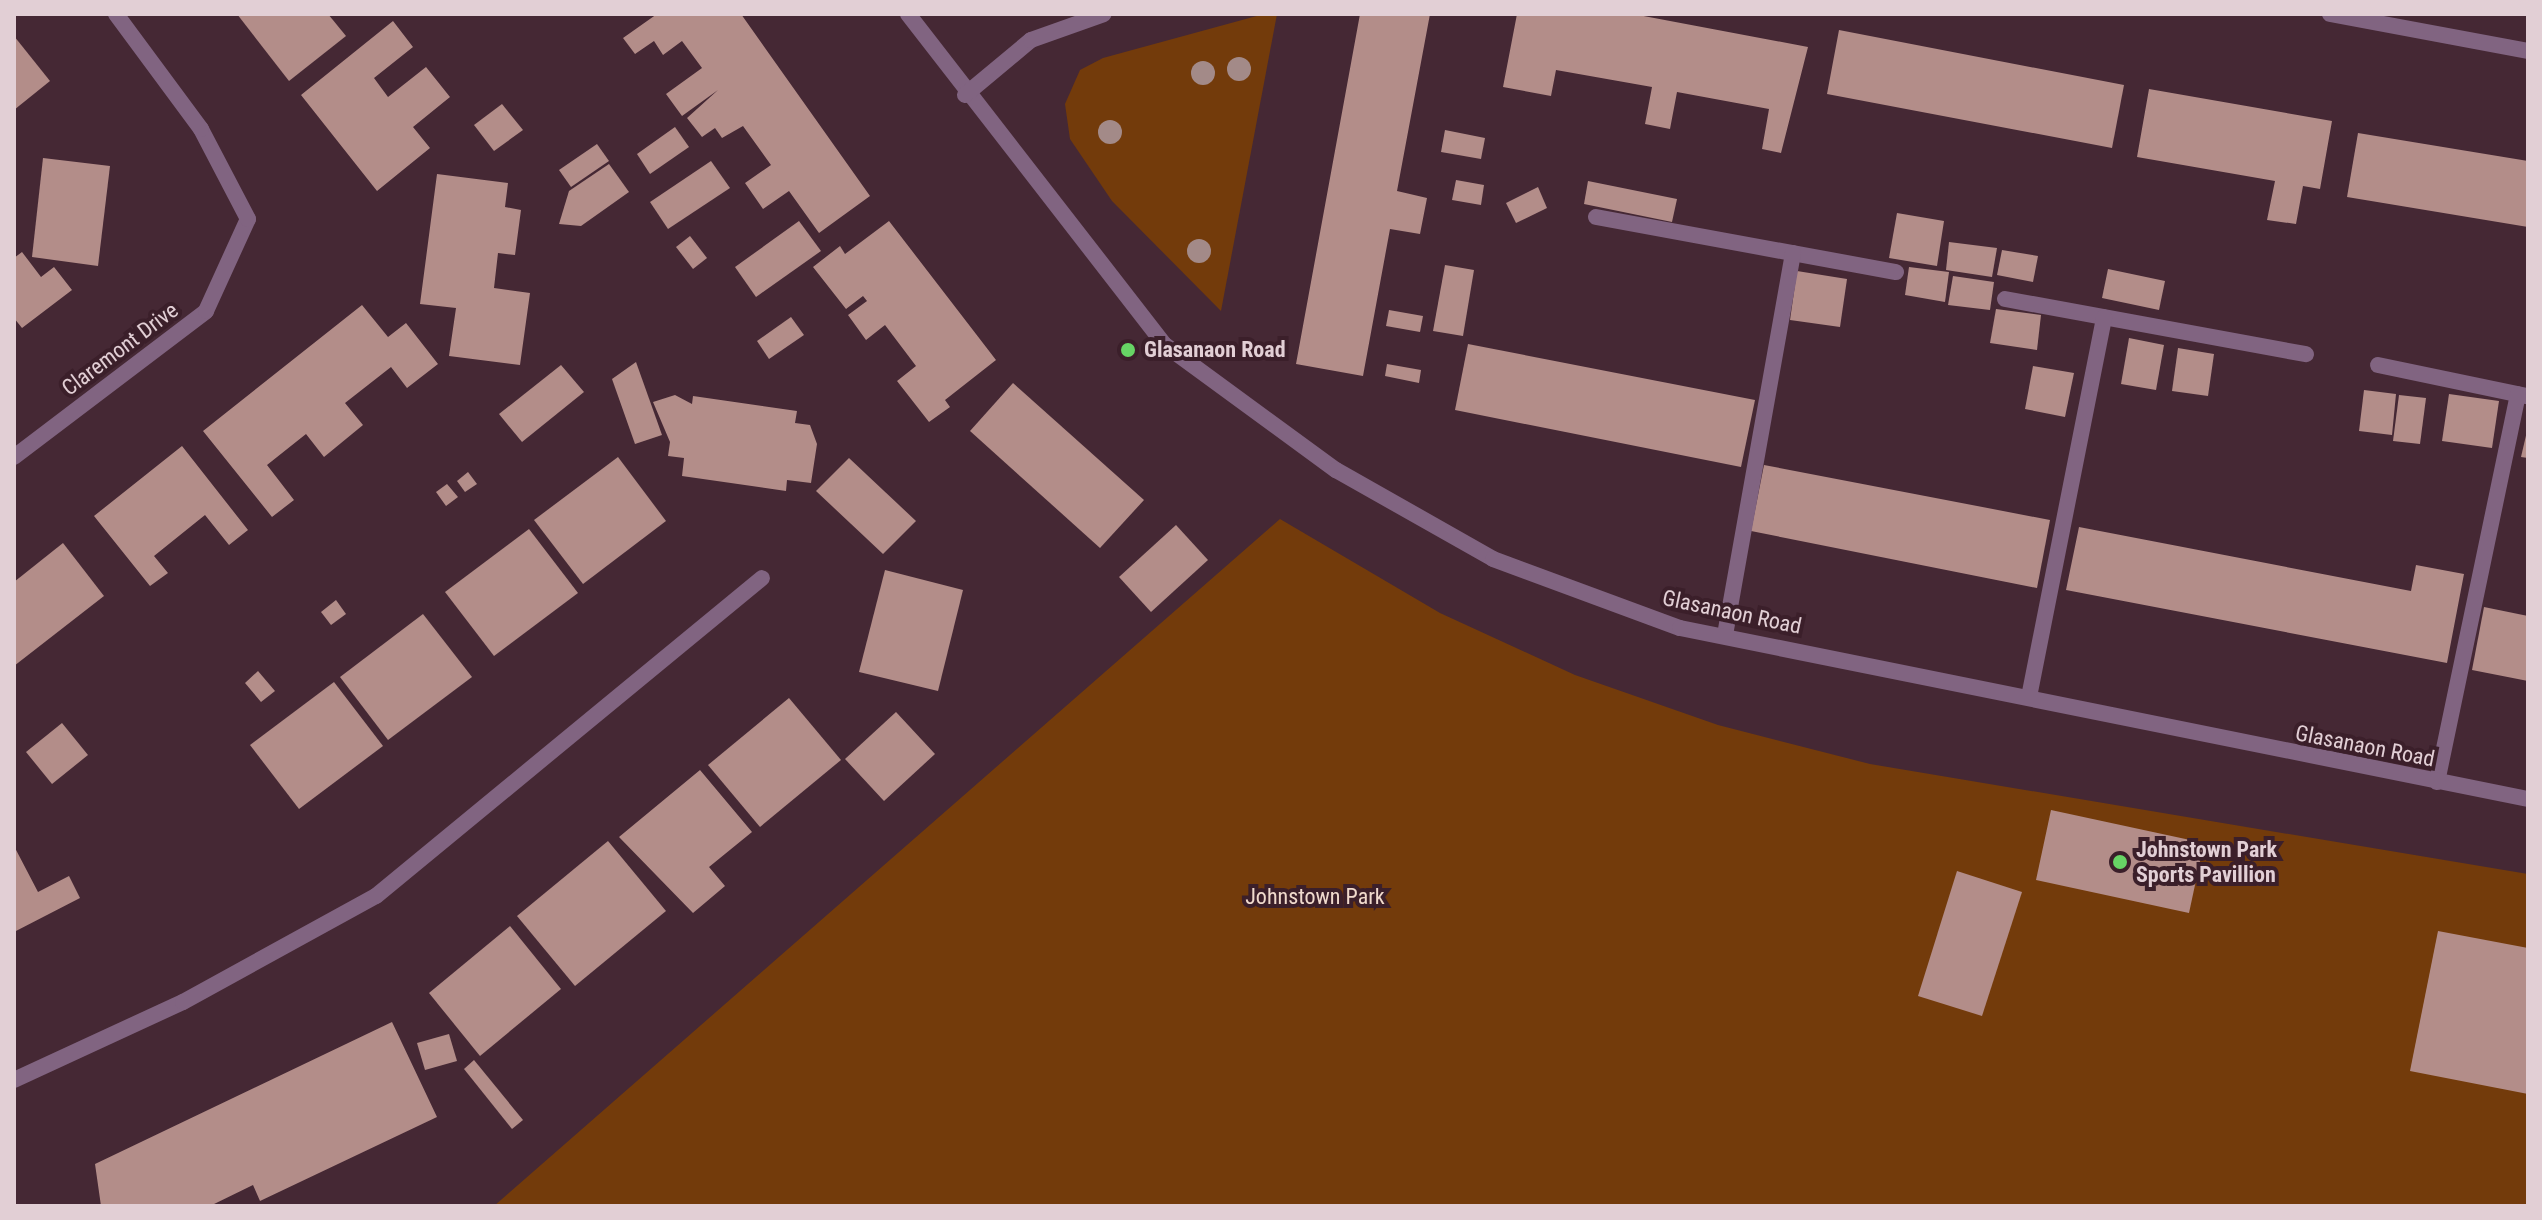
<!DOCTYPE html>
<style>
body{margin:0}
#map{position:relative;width:2542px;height:1220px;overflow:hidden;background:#452834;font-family:"Roboto Condensed",sans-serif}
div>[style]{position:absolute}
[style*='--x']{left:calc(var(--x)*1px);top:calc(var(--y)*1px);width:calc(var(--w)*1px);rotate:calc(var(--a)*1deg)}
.green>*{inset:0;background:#733b0b}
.building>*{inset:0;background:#b38d89}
.lane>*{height:16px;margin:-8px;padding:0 8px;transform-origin:8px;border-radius:8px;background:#816481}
.street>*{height:16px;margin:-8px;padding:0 8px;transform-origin:8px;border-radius:8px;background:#816481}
.trees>*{width:24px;height:24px;margin:-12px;border-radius:50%;background:#a38a88}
.dots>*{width:22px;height:22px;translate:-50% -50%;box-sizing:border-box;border:4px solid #3b1f2a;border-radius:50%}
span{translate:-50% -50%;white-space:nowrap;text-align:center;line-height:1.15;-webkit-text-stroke:8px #3b1f2a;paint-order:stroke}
.street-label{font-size:22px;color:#e2cfd5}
.poi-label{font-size:22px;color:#e2cfd5;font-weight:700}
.left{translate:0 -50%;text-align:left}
.park-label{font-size:22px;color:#f0dacd}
.frame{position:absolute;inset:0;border:16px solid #e2cfd5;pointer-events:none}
</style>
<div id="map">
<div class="green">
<i style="clip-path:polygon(1264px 14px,1277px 14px,1221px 311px,1112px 201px,1070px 139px,1065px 104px,1080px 70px,1103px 58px)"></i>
<i style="clip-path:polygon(1280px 519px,1440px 613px,1575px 675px,1718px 725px,1870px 764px,2528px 874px,2528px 1206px,494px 1206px)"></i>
</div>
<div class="building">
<i style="clip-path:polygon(237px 14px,328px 14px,346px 36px,289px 81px)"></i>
<i style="clip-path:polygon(657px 14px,741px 14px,870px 196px,819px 233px,789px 191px,763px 209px,745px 183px,771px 165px,743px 126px,722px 138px,715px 128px,702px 137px,687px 118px,718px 90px,682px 116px,666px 94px,702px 68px,682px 41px,663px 55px,654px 41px,635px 54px,623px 38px)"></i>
<i style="clip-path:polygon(1360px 14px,1430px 14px,1397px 191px,1427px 198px,1420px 234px,1390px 229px,1363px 376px,1296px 364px)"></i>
<i style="clip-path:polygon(1517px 14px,1633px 14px,1808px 47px,1781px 153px,1762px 149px,1769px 109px,1677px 92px,1670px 129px,1645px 124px,1652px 87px,1556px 70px,1551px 96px,1503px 87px)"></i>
<i style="clip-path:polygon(393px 21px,413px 47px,374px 78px,388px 97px,426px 67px,450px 97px,413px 127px,430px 148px,377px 191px,301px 95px)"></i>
<i style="clip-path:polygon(1839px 30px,2124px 85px,2112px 148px,1827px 94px)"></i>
<i style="clip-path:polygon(14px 36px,50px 81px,14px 110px)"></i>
<i style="clip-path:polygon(2149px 89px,2332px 121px,2320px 189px,2303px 186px,2296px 224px,2267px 220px,2275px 181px,2137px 157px)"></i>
<i style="clip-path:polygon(502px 104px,523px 130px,494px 151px,474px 125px)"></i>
<i style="clip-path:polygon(675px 127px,689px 147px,650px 174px,637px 154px)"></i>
<i style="clip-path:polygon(1445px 130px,1485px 138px,1481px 159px,1441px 152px)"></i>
<i style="clip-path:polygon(2358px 133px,2528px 161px,2528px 227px,2347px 197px)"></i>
<i style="clip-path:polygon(597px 144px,609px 161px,571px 187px,559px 170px)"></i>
<i style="clip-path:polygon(43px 158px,110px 166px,98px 266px,32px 257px)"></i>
<i style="clip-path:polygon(711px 161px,730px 188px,668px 229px,650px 202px)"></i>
<i style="clip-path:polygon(609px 164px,629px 192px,581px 226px,559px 224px,569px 191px)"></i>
<i style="clip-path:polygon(437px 174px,508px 183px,505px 207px,521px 210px,515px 255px,498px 253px,494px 288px,530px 293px,520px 365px,449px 356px,456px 308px,420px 304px)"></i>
<i style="clip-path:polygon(1456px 180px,1484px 185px,1481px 205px,1452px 200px)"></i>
<i style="clip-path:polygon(1588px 181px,1677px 199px,1672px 222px,1584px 204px)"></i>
<i style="clip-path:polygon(1538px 187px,1547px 208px,1516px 223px,1506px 203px)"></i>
<i style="clip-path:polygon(1897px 213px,1944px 221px,1937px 266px,1889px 258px)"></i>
<i style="clip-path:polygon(799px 221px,821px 251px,756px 297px,735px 267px)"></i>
<i style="clip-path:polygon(889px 221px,996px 360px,945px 400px,950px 407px,929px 422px,897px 381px,916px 366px,885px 325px,866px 340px,848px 315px,867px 301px,863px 296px,846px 309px,813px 267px,840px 246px,845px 254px)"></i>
<i style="clip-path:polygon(690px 236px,707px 258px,693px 269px,676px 247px)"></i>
<i style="clip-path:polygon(1949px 242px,1997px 248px,1992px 277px,1946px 270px)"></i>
<i style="clip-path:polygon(2002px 250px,2038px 256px,2033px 282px,1997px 275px)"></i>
<i style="clip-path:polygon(22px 252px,41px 277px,54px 267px,72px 290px,22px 328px,14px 318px,14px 258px)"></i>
<i style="clip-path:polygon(1445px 265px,1474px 270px,1463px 336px,1433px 331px)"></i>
<i style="clip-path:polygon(1909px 267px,1949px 272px,1945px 302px,1905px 295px)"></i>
<i style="clip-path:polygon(2108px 269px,2165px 281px,2159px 310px,2102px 298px)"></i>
<i style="clip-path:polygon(1797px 271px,1847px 279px,1840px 327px,1790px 320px)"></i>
<i style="clip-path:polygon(1953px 276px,1994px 282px,1990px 310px,1948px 305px)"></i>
<i style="clip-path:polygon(362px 305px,388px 337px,406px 323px,438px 364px,407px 388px,391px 367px,345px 403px,363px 425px,324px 457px,306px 434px,267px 465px,294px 500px,272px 517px,203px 431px)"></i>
<i style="clip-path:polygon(1996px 309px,2041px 315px,2037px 350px,1990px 343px)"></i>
<i style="clip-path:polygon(1389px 310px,1423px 316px,1420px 332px,1386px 326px)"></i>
<i style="clip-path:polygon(791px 317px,804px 335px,769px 359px,757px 341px)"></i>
<i style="clip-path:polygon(2129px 338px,2164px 345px,2156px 390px,2121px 384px)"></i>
<i style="clip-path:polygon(1468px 344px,1755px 400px,1741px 467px,1455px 410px)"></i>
<i style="clip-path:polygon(2178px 348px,2214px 354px,2208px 396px,2172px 391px)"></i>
<i style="clip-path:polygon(636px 362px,662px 435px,635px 444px,612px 379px)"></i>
<i style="clip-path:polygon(1387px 364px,1421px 370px,1419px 383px,1385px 376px)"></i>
<i style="clip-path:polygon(561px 365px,584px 392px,522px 442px,499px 414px)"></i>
<i style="clip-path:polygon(2033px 366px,2074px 373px,2065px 417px,2025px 409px)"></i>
<i style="clip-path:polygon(1013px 383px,1144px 500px,1100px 548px,970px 431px)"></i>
<i style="clip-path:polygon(2364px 390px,2396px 394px,2392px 435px,2359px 431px)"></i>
<i style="clip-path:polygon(2449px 394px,2499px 401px,2492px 448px,2442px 441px)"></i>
<i style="clip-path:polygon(675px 395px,692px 404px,693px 396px,797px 411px,795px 423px,810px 425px,817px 444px,811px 483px,787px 480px,786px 491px,682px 476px,684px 458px,668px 456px,670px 442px,653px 402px)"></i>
<i style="clip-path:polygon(2399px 395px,2426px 398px,2420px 444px,2393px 441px)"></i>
<i style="clip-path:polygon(2528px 427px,2528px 458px,2521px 457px)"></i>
<i style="clip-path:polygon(182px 446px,248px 530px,229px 545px,205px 515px,154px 556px,168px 573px,150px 586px,94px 516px)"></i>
<i style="clip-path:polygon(618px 457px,666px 521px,583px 584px,534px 520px)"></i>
<i style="clip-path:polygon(849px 458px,916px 521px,883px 554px,816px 491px)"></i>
<i style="clip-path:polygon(1764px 465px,2050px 520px,2037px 588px,1751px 531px)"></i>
<i style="clip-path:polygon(468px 472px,477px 484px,465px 492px,457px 481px)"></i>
<i style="clip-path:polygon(447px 484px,458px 497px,446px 506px,436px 492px)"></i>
<i style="clip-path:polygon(1176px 525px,1208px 560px,1151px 612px,1119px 577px)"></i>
<i style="clip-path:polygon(2079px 527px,2411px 591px,2416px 565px,2464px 574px,2447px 663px,2066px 590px)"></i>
<i style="clip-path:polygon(529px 529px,578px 593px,494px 656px,445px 592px)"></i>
<i style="clip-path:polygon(63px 543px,104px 596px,14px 666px,14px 582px)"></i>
<i style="clip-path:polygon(885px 570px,963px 590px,938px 691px,859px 672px)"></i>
<i style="clip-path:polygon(336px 600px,346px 614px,331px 625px,321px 612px)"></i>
<i style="clip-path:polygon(2484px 607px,2528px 616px,2528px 681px,2472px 670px)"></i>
<i style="clip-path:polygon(423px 614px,472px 677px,388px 740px,340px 677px)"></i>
<i style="clip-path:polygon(258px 671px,275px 691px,261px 702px,245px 683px)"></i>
<i style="clip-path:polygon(334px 682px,383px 746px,299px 809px,250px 745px)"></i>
<i style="clip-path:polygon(789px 698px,841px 760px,760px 827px,708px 765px)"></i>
<i style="clip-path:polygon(896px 712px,935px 754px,884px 801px,845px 759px)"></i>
<i style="clip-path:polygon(62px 723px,88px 755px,52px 784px,26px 752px)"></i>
<i style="clip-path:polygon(700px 770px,752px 832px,709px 867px,725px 886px,693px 913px,619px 837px)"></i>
<i style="clip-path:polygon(2051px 810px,2204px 843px,2189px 913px,2036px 880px)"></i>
<i style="clip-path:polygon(608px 841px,666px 911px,575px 986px,517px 916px)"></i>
<i style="clip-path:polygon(14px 846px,38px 892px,69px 876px,80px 898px,14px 932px)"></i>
<i style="clip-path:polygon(1957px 871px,2022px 892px,1982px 1016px,1918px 996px)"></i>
<i style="clip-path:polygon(510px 926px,561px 989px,480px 1056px,429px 993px)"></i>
<i style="clip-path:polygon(2438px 931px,2528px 948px,2528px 1094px,2410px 1071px)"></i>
<i style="clip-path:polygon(392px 1022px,437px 1117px,260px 1201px,253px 1185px,210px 1206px,101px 1206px,95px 1164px)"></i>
<i style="clip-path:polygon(449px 1034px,457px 1061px,425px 1070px,417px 1043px)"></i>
<i style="clip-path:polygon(474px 1060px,523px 1120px,512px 1129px,464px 1069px)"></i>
</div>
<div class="lane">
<i style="--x:1596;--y:217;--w:305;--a:10.4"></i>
<i style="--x:2005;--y:299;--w:306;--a:10.4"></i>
<i style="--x:2378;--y:365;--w:151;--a:11.8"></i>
<i style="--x:1725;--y:635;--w:388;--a:-79.9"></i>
<i style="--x:2029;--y:697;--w:387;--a:-78.8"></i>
<i style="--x:2437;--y:782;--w:396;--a:-78.2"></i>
</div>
<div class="street">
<i style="--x:908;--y:14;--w:419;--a:52.2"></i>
<i style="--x:1165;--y:345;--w:212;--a:36.2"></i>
<i style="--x:1336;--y:470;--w:180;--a:29.5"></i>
<i style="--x:1493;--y:559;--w:199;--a:20.3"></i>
<i style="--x:1680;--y:628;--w:865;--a:11.4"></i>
<i style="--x:2330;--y:14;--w:201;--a:10.6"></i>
<i style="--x:965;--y:95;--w:86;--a:-39.8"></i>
<i style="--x:1031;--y:40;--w:77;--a:-19.6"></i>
<i style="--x:14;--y:457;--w:241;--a:-37.2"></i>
<i style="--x:206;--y:311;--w:101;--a:-65.5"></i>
<i style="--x:248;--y:219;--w:102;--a:-117.6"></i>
<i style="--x:201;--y:129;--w:143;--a:-126.5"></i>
<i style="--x:14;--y:1080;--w:186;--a:-24.8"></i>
<i style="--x:183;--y:1002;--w:220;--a:-28.8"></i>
<i style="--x:376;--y:896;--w:500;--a:-39.48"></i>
</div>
<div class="trees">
<i style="left:1239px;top:69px"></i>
<i style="left:1203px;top:73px"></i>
<i style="left:1110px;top:132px"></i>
<i style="left:1199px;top:251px"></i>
</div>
<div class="dots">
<i style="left:1128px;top:350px;background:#67d465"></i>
<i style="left:2120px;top:862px;background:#67d465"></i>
</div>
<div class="street-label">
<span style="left:120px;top:349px;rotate:-37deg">Claremont Drive</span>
<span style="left:1732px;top:612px;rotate:12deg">Glasanaon Road</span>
<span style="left:2365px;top:746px;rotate:11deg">Glasanaon Road</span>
</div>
<div class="poi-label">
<span class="left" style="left:1144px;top:350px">Glasanaon Road</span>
<span class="left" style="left:2136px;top:862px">Johnstown Park<br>Sports Pavillion</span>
</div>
<div class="park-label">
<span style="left:1315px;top:897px">Johnstown Park</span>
</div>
<div class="frame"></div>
</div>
